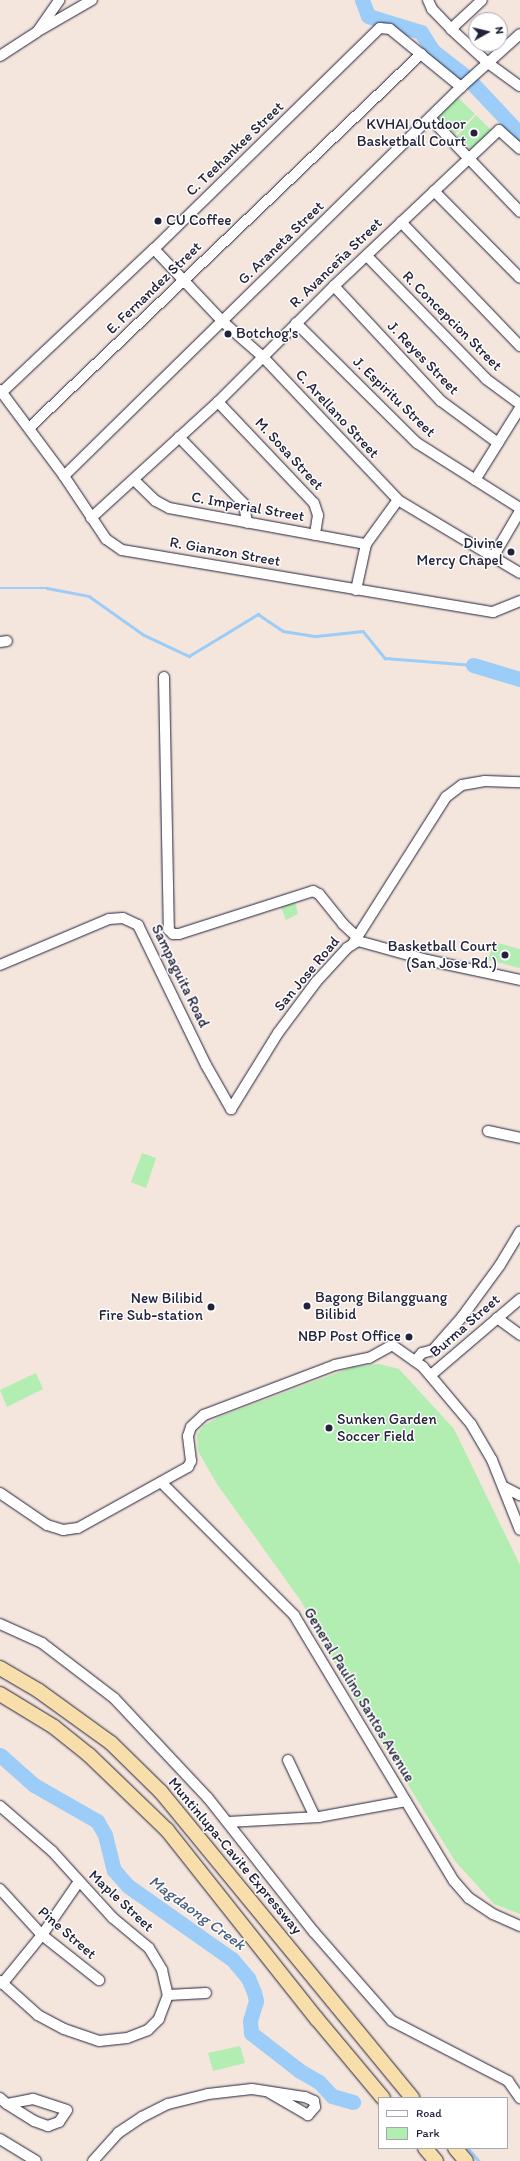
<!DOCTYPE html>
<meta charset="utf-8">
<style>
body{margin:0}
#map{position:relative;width:520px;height:2161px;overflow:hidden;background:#f4e5dd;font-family:Itim,sans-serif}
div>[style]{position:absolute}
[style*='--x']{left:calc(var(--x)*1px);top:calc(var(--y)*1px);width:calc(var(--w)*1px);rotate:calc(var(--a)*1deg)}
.green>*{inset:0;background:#b2edb2}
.stream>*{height:2.5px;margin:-1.25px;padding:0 1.25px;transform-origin:1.25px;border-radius:1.25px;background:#9bcdf8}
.river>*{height:15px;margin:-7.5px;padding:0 7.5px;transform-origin:7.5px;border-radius:7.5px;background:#9bcdf8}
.roads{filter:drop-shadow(0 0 1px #22223b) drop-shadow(0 0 1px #22223b)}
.minor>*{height:10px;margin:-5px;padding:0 5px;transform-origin:5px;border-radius:5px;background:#fff}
.highway>*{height:14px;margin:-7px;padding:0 7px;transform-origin:7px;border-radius:7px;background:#f8deab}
.dots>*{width:11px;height:11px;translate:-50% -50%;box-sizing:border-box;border:2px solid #fff;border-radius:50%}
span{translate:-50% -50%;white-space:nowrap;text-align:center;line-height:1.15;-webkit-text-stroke:3px #fff;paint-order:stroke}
.poi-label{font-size:15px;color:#22223b}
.right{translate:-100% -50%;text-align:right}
.left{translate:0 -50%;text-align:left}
.street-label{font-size:15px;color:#22223b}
.water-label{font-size:16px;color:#4c5e7d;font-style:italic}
.legend{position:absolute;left:378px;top:2097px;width:130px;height:52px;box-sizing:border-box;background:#fff;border:1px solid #a7a7b1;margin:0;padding:5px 7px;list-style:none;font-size:12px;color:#22223b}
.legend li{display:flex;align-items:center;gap:8px;height:20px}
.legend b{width:20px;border:1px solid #a7a7b1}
.north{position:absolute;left:468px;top:12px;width:40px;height:40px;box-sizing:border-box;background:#fff;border:1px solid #a7a7b1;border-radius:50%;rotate:82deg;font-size:11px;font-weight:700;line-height:16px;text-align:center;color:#22223b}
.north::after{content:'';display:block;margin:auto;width:14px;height:18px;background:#22223b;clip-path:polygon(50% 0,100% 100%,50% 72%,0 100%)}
</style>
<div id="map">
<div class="green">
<i style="clip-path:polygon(456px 96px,475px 114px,455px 134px,437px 116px)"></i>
<i style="clip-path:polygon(476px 115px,491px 130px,472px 150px,457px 136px)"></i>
<i style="clip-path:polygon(295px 902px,298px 914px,286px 920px,281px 907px)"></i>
<i style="clip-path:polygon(494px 942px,520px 949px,520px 968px,488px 960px)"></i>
<i style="clip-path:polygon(142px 1153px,156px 1158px,146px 1188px,131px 1182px)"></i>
<i style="clip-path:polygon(379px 1364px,399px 1369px,454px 1429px,520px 1565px,520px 1914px,494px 1904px,455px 1861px,353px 1696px,301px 1601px,217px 1484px,198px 1451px,197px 1435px,203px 1426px,219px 1417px,353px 1367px)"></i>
<i style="clip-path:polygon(36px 1373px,43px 1389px,7px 1407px,0 1390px)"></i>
<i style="clip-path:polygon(240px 2046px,245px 2063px,213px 2071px,208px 2053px)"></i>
</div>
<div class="stream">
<i style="--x:0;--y:588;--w:47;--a:0"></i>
<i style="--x:47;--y:588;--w:43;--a:10.8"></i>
<i style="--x:89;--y:596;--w:67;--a:35.3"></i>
<i style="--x:144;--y:635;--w:50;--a:25"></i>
<i style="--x:189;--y:656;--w:81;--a:-31.3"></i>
<i style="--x:258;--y:614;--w:30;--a:34"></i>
<i style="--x:283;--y:631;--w:33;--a:9"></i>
<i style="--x:316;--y:636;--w:47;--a:-6.1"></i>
<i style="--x:363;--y:631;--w:35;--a:51"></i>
<i style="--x:385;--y:658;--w:88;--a:4.5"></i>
<i style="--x:468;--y:2148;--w:17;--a:50"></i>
</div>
<div class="river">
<i style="--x:362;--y:0;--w:17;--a:69"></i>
<i style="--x:368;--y:16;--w:55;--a:16.8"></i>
<i style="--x:421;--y:32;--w:22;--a:58"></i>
<i style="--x:433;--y:51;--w:44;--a:37.6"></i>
<i style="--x:472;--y:83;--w:70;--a:46.7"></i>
<i style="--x:473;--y:665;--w:49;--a:16.6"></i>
<i style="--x:0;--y:1755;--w:45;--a:41.4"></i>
<i style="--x:34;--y:1785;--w:73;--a:29.7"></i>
<i style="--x:97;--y:1821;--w:16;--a:60"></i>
<i style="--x:105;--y:1835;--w:36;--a:76"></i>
<i style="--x:114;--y:1870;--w:21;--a:49"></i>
<i style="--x:128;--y:1886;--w:127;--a:35.1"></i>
<i style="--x:232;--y:1959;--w:25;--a:50"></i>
<i style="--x:248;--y:1978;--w:15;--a:67"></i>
<i style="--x:254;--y:1992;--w:9;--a:77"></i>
<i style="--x:256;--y:2001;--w:21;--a:107"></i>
<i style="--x:250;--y:2021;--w:12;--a:85"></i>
<i style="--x:251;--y:2033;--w:62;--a:37.8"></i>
<i style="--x:300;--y:2071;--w:22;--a:30"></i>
<i style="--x:319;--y:2082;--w:19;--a:47"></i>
<i style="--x:332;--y:2096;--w:22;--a:16"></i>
</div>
<div class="roads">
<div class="minor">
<i style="--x:428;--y:0;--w:10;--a:66"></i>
<i style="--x:432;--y:9;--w:28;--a:46"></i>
<i style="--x:451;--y:29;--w:50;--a:42.6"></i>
<i style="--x:488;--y:63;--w:39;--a:36"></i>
<i style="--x:451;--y:29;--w:42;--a:-43.1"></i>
<i style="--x:40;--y:30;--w:60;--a:-30"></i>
<i style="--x:0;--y:56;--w:44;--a:-33"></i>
<i style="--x:37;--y:32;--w:39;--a:-55"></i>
<i style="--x:430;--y:118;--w:130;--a:46.2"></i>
<i style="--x:434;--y:191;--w:122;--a:45.3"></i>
<i style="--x:401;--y:222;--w:172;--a:46.2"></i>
<i style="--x:154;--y:249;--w:99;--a:46.6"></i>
<i style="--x:222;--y:321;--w:55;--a:41.3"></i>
<i style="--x:263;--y:357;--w:197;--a:46.6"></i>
<i style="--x:398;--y:500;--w:142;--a:30.9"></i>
<i style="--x:367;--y:256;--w:171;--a:45.9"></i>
<i style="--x:486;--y:379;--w:42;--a:36.3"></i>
<i style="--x:334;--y:286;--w:157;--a:47.1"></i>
<i style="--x:441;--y:401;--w:71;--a:36.4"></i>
<i style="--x:296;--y:323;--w:170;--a:44.8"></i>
<i style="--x:417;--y:443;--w:122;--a:32.3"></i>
<i style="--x:0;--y:390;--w:107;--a:53.3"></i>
<i style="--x:64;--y:476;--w:76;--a:56.3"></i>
<i style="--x:106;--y:539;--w:19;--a:35"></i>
<i style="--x:122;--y:550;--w:376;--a:9.5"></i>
<i style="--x:493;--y:612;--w:29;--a:-22"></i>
<i style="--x:2;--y:392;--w:209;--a:-43.3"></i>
<i style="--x:154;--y:249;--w:316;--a:-44.4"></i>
<i style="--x:380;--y:28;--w:10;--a:6"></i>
<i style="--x:390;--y:29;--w:92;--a:39.2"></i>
<i style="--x:218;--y:402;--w:139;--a:46.5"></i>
<i style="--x:314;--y:503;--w:13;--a:72"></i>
<i style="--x:318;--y:515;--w:20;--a:99"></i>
<i style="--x:29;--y:428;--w:542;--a:-43.65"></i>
<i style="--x:179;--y:437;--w:93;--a:45.9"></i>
<i style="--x:244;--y:504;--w:19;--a:81"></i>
<i style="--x:64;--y:476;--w:556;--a:-44.42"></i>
<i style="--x:461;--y:87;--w:79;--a:-41.9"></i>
<i style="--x:134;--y:480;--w:30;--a:44"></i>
<i style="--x:156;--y:501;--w:15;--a:28"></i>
<i style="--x:169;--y:508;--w:200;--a:10.4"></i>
<i style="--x:475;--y:480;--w:85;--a:-58"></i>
<i style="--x:91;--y:518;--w:172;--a:-42.4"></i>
<i style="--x:218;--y:402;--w:164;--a:-45"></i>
<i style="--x:334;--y:286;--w:227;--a:-43.4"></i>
<i style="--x:499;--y:130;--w:28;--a:42"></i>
<i style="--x:493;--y:557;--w:53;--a:-59.6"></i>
<i style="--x:356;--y:590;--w:47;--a:-77.7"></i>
<i style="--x:366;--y:544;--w:54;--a:-54"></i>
<i style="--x:0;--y:642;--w:7;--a:-8"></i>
<i style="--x:164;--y:677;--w:253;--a:88.9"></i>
<i style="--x:169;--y:930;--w:6;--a:45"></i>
<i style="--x:173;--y:934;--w:6;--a:0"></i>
<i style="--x:179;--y:934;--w:141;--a:-17.8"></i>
<i style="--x:313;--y:891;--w:7;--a:27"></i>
<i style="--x:319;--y:894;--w:38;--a:51"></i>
<i style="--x:343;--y:924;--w:19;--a:43"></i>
<i style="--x:354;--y:942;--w:172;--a:-57.6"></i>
<i style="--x:446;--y:797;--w:20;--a:-37"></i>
<i style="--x:462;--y:785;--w:23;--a:-10"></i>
<i style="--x:485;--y:781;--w:35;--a:2"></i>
<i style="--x:0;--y:965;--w:118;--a:-22.9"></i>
<i style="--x:109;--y:919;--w:14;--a:-4"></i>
<i style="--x:123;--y:918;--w:17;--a:25"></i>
<i style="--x:138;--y:925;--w:156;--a:64.1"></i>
<i style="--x:206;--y:1065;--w:51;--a:60.4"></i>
<i style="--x:231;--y:1109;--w:89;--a:-58.3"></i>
<i style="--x:278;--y:1033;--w:64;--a:-53.3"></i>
<i style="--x:316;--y:982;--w:46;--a:-47.6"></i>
<i style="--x:347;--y:948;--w:13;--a:-32"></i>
<i style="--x:358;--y:941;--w:72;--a:15.4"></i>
<i style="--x:427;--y:960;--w:95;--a:12.1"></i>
<i style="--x:488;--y:1131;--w:33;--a:12"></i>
<i style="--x:497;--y:1318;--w:29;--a:36"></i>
<i style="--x:415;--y:1361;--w:11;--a:-49"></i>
<i style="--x:422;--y:1353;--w:11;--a:-15"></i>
<i style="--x:433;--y:1350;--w:44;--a:-48.7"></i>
<i style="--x:462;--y:1317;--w:64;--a:-53.8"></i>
<i style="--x:500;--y:1265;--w:39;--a:-59"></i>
<i style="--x:431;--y:1375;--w:117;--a:-40.5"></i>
<i style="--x:162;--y:1483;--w:187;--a:45"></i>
<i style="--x:294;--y:1615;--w:310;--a:59"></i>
<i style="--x:454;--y:1881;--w:23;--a:49"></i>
<i style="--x:469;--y:1898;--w:29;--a:34"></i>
<i style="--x:493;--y:1914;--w:30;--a:24"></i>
<i style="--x:504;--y:1487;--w:18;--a:27"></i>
<i style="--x:0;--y:1493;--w:57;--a:34.2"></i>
<i style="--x:47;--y:1525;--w:17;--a:17"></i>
<i style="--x:63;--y:1530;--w:15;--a:-8"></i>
<i style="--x:78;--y:1528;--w:126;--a:-29"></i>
<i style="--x:188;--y:1467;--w:7;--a:-63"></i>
<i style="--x:191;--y:1461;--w:25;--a:-97"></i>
<i style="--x:188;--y:1436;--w:9;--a:-72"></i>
<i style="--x:191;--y:1427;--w:18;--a:-43"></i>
<i style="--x:204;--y:1415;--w:140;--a:-20.9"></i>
<i style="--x:335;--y:1365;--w:35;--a:-12"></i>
<i style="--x:369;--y:1358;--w:26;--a:-29"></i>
<i style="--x:392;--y:1345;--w:38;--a:35"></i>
<i style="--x:423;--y:1367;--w:75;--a:49.9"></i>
<i style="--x:471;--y:1424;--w:42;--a:59.7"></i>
<i style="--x:492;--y:1460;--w:75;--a:68.2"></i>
<i style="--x:0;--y:1624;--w:46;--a:24.3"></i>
<i style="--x:42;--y:1643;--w:91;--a:37.4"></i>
<i style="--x:114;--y:1698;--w:137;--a:46.8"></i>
<i style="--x:208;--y:1798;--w:171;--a:51.7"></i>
<i style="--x:314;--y:1932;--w:118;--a:48.8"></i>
<i style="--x:392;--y:2021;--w:131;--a:27.3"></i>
<i style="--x:508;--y:2081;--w:21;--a:55"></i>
<i style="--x:288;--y:1760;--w:63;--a:64.7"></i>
<i style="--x:0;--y:1806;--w:69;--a:40.9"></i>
<i style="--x:52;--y:1851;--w:91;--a:47.7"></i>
<i style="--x:113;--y:1918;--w:47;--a:39.8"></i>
<i style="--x:149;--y:1948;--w:26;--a:59"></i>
<i style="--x:162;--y:1970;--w:26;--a:77"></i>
<i style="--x:168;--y:1995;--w:26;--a:111"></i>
<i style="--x:159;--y:2019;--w:16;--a:135"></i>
<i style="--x:148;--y:2030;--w:22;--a:159"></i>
<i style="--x:127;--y:2038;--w:28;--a:174"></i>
<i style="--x:99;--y:2041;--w:37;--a:-161"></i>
<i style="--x:64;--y:2029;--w:30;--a:-152"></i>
<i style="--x:38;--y:2015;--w:51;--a:-138.2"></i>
<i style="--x:228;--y:1822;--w:91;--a:-3.1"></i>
<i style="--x:319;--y:1817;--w:88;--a:-10.4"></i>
<i style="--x:0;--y:1889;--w:62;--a:47.6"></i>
<i style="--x:42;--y:1935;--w:73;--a:38.3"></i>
<i style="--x:2;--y:1984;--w:63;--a:-50.8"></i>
<i style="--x:42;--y:1935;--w:63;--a:-55.3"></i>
<i style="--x:168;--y:1995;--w:38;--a:-3"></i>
<i style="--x:0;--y:2098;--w:9;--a:41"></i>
<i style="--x:7;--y:2104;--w:32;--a:32"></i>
<i style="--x:34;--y:2121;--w:15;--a:20"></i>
<i style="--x:48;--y:2126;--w:12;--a:-20"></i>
<i style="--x:59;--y:2122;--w:14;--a:-56"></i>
<i style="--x:67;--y:2110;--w:36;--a:-162"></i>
<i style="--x:33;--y:2099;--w:26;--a:169"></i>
<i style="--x:0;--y:2139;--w:42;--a:31.4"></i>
<i style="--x:93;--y:2161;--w:38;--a:-48"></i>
<i style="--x:118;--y:2133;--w:29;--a:-34"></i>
<i style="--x:142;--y:2117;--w:29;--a:-27"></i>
<i style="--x:168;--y:2104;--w:41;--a:-14"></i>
<i style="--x:208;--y:2094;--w:44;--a:-6.5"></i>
<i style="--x:252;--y:2089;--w:54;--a:8.6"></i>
<i style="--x:305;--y:2097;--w:10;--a:24"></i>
<i style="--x:314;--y:2101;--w:6;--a:81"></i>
<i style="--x:315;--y:2107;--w:11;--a:131"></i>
<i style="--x:308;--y:2115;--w:44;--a:-149.9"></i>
</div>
<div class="highway">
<i style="--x:0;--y:1668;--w:45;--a:30.5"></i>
<i style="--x:39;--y:1691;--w:89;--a:35.8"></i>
<i style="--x:111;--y:1743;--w:70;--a:44.4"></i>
<i style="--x:161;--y:1792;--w:396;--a:50.6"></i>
<i style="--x:0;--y:1694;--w:63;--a:31.4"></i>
<i style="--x:54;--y:1727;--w:45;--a:38.7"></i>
<i style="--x:89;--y:1755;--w:108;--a:43.9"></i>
<i style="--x:167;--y:1830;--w:241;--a:51.6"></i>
<i style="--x:317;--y:2019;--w:103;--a:50.1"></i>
<i style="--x:425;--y:2148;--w:17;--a:50"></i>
<i style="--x:455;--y:2148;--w:17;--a:50"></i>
</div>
</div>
<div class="dots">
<i style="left:474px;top:133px;background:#22223b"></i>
<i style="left:158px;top:221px;background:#22223b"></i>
<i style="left:228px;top:334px;background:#22223b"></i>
<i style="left:511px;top:552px;background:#22223b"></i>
<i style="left:505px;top:955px;background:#22223b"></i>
<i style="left:307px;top:1306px;background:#22223b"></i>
<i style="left:211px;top:1307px;background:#22223b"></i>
<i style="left:409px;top:1337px;background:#22223b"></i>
<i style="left:329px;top:1428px;background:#22223b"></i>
</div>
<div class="poi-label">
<span class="right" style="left:466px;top:133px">KVHAI Outdoor<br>Basketball Court</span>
<span class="left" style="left:166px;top:221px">CU Coffee</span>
<span class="left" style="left:236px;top:334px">Botchog's</span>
<span class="right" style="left:503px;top:552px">Divine<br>Mercy Chapel</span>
<span class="right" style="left:497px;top:955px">Basketball Court<br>(San Jose Rd.)</span>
<span class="left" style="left:315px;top:1306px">Bagong Bilangguang<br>Bilibid</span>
<span class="right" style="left:203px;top:1307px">New Bilibid<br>Fire Sub-station</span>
<span class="right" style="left:401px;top:1337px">NBP Post Office</span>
<span class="left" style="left:337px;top:1428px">Sunken Garden<br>Soccer Field</span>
</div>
<div class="street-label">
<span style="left:235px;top:149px;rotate:-44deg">C. Teehankee Street</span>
<span style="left:281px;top:243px;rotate:-44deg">G. Araneta Street</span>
<span style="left:336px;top:263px;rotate:-44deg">R. Avanceña Street</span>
<span style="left:154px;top:288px;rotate:-44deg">E. Fernandez Street</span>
<span style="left:452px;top:321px;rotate:45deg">R. Concepcion Street</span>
<span style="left:423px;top:358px;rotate:46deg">J. Reyes Street</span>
<span style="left:394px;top:397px;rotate:44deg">J. Espiritu Street</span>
<span style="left:337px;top:414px;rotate:47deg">C. Arellano Street</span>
<span style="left:289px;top:454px;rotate:47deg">M. Sosa Street</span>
<span style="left:248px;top:507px;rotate:10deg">C. Imperial Street</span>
<span style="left:225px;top:552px;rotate:10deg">R. Gianzon Street</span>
<span style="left:307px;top:974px;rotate:-50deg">San Jose Road</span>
<span style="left:180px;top:976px;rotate:64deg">Sampaguita Road</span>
<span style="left:465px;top:1326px;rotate:-41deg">Burma Street</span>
<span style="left:359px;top:1695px;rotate:59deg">General Paulino Santos Avenue</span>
<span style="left:235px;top:1856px;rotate:50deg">Muntinlupa-Cavite Expressway</span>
<span style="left:121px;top:1901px;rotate:43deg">Maple Street</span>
<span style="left:67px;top:1933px;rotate:41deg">Pine Street</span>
</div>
<div class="water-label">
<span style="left:197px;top:1913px;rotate:36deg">Magdaong Creek</span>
</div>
<ul class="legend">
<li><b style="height:5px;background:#fff"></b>Road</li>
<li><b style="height:11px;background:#b2edb2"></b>Park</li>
</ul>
<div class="north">N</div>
</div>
